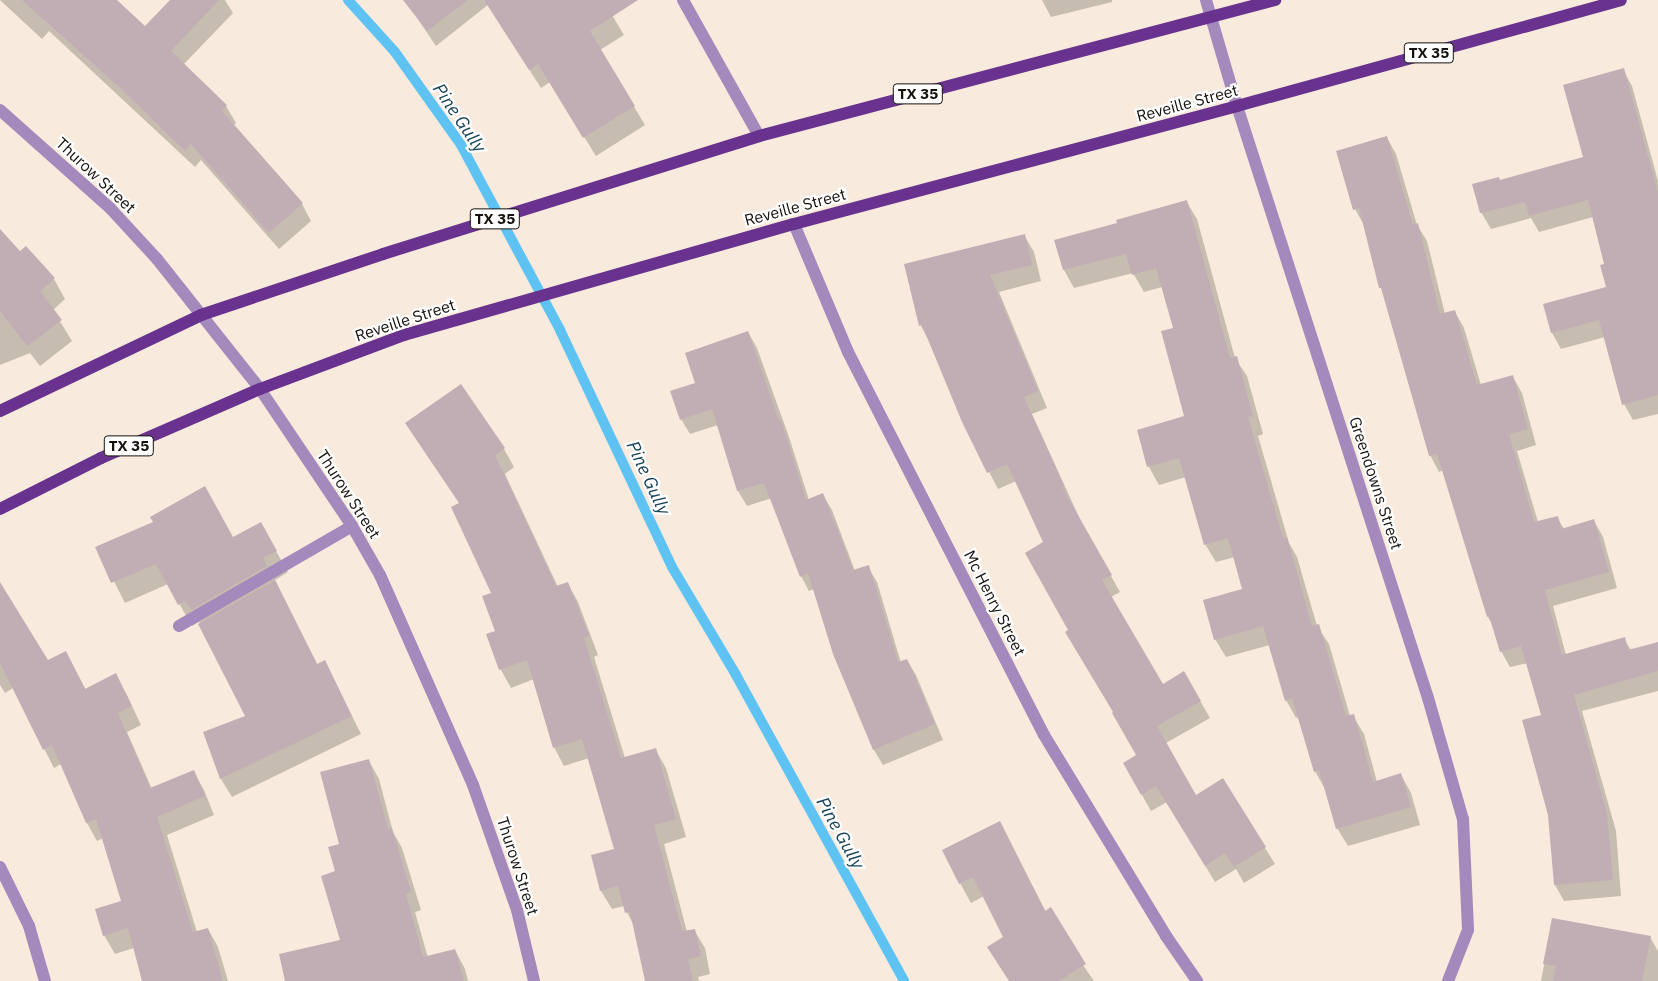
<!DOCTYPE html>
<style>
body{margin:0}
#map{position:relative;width:1658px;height:981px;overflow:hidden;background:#f8ebdd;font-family:"IBM Plex Sans",sans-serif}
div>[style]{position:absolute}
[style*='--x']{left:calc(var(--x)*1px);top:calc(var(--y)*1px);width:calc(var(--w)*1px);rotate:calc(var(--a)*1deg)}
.shadow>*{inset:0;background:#0003}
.stream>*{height:10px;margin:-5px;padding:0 5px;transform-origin:5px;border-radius:5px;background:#5ec3f3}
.building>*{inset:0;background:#c1aeb5}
.service>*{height:12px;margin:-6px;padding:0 6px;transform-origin:6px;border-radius:6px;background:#a489bc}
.minor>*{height:12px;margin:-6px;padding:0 6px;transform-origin:6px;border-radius:6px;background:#a489bc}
.primary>*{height:12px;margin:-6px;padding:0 6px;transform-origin:6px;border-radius:6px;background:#68328e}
span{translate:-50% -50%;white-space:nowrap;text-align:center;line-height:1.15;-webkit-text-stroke:4.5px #fff;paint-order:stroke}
.shield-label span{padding:1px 4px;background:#fff;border:1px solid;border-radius:4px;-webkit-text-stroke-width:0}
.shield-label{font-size:15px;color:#15110c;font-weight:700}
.street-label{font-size:16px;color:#15110c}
.water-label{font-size:18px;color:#164256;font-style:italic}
</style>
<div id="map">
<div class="shadow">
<i style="clip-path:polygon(0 0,115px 0,145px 28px,172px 0,225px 0,233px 13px,183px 65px,226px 106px,236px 123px,233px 126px,302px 204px,311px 221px,279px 249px,201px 160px,195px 167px,49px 31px,42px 39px)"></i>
<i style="clip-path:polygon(417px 0,494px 0,436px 46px,409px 6px)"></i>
<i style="clip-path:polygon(535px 0,603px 0,624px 35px,600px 50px,645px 125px,596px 156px,550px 82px,541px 88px,511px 41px)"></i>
<i style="clip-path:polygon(1042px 0,1112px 0,1112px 2px,1051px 17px)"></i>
<i style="clip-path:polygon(1623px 70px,1632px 86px,1658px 181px,1658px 414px,1633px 420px,1624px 404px,1605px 337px,1561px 349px,1552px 333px,1544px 305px,1607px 288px,1606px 265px,1593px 217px,1539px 232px,1531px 218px,1491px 229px,1481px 212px,1500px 182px,1584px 158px)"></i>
<i style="clip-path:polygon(1387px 138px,1396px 154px,1417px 225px,1427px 241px,1445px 314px,1455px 312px,1464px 328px,1481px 385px,1513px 377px,1522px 393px,1536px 445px,1517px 451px,1538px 522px,1557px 517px,1564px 529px,1594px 521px,1603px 537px,1617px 588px,1553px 606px,1566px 655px,1624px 639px,1631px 650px,1658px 643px,1658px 691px,1582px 711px,1616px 831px,1621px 896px,1564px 901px,1555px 885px,1543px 716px,1528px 663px,1510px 667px,1501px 651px,1494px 627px,1488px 617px,1443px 470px,1439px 472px,1430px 455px,1364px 225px,1355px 209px)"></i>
<i style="clip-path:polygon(1186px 201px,1197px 219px,1235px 358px,1247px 376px,1263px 434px,1258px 436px,1289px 543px,1297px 557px,1317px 626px,1329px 644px,1350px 716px,1353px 716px,1364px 734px,1377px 782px,1401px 775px,1411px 793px,1420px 825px,1348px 846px,1337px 828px,1325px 789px,1315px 771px,1299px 717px,1296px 718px,1286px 700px,1270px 645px,1226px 657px,1215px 639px,1244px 590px,1235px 557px,1216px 562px,1205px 544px,1186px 477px,1159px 485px,1149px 467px,1139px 431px,1185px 417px,1174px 329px,1162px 287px,1144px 292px,1133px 273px,1074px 288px,1064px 270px,1056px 241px,1119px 224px)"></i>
<i style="clip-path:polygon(0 233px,20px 253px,54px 279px,65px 299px,53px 310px,72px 341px,40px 366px,30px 353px,0 365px)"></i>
<i style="clip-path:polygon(1024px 235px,1034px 252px,1041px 281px,999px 292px,1047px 408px,1032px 414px,1084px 528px,1120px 592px,1111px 597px,1162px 685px,1184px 673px,1210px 718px,1166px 743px,1196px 797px,1223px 780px,1275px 864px,1244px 883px,1236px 869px,1215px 882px,1167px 802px,1151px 811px,1124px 763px,1138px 756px,1016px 481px,998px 489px,963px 422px,930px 343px,921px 326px,905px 265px)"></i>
<i style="clip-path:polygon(748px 332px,757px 348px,789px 437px,809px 500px,823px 495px,832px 510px,855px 571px,868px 567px,877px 582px,901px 663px,907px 660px,916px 675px,943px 740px,883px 765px,874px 750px,834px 654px,814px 589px,809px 591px,801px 576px,772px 498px,747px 506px,738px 491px,718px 425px,690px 434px,681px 419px,697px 383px)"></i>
<i style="clip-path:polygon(407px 423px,504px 449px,514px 467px,505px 474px,558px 587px,568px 584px,578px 602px,598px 655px,594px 657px,625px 758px,655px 749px,666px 768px,686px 837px,664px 844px,687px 932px,694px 930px,705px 948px,710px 974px,698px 977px,699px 981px,647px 981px,635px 928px,624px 906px,612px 909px,601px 891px,592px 856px,615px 850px,589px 758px,564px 766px,554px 747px,534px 679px,511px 688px,501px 670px,487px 635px,497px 632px,493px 594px,460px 504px)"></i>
<i style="clip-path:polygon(233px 539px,272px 544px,288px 572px,275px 580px,318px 666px,325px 662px,361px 734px,232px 797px,221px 779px,205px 733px,247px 717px,201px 624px,199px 622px,192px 626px,168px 584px,125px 603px,97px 548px)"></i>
<i style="clip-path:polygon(0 584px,48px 662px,66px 653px,86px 690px,126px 693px,141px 725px,127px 732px,152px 789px,193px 771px,204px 790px,214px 815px,167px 835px,197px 932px,208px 929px,218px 947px,228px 981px,143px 981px,134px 948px,115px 954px,104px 935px,123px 901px,103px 838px,97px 841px,87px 823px,61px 764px,54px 768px,13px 688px,5px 693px,0 685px)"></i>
<i style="clip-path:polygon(369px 761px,379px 779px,393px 832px,402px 848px,421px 910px,415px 912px,428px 958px,455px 950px,465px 969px,468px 981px,286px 981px,341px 941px,337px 872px,341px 845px)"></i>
<i style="clip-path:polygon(1000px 823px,1046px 912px,1094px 981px,1009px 981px,1005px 937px,984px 896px,971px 903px,960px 883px)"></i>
<i style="clip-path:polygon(1553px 919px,1650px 937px,1658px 951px,1658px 981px,1541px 981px)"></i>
</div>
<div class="stream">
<i style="--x:348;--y:0;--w:70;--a:47.9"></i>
<i style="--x:395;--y:52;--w:114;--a:54.6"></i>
<i style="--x:461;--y:145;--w:210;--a:61.8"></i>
<i style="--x:560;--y:330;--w:262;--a:64.7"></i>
<i style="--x:672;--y:567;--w:126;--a:59.3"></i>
<i style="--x:736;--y:675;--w:349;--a:61.2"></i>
</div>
<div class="building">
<i style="clip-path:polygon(22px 0,117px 0,145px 26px,170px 0,219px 0,171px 51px,227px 105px,222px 111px,303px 203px,269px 233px,191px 144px,185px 151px,118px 86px)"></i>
<i style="clip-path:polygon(403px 0,468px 0,427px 31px)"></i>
<i style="clip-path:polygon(484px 0,638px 0,590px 31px,635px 106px,583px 138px,538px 64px,529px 70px)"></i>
<i style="clip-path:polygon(1624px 68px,1658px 193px,1658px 395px,1622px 405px,1599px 320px,1551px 333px,1543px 304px,1606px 287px,1600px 265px,1604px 264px,1588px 200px,1529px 216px,1525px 202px,1480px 213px,1472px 184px,1499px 177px,1500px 180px,1583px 157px,1563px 85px)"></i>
<i style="clip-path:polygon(1387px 136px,1413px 225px,1418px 223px,1440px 314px,1455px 310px,1477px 385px,1513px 375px,1528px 429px,1509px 434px,1534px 522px,1558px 516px,1561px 529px,1594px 519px,1609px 572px,1545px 590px,1562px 655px,1625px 637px,1628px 650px,1658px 642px,1658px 671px,1574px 695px,1607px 814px,1613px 880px,1554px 885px,1548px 815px,1522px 720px,1541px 715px,1521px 646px,1500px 652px,1489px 616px,1487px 617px,1437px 454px,1429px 456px,1381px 288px,1379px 288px,1359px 208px,1353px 210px,1336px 151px)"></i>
<i style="clip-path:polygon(1187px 200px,1230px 358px,1237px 356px,1253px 416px,1248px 417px,1283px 538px,1287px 537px,1312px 626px,1319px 624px,1346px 716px,1354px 714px,1373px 782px,1401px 773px,1411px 807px,1336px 829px,1319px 770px,1314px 772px,1292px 698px,1285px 701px,1263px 626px,1214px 640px,1203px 600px,1242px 589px,1228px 538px,1204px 545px,1179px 458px,1147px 467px,1137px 430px,1184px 416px,1161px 331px,1173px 328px,1156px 268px,1132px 275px,1126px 254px,1063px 270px,1054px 240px,1117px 223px,1116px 220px)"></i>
<i style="clip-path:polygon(0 229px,20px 251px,26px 246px,55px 278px,40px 291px,62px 320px,27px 346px,0 311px)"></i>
<i style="clip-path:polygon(1025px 234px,1032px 265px,990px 275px,1038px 391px,1024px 397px,1064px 486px,1062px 487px,1112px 575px,1102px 580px,1163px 684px,1184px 671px,1201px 701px,1157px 726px,1196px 795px,1223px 778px,1266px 847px,1234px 867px,1225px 853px,1205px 866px,1156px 786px,1141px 795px,1123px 763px,1136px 755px,1112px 713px,1113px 712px,1065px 632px,1068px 630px,1025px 553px,1043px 542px,1007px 464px,987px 473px,962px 422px,922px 325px,919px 326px,904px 264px)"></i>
<i style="clip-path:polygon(748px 331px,779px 421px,781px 420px,806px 500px,823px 493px,853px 570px,869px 565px,898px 662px,907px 659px,935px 724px,873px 750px,833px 654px,808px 573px,800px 577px,764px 483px,737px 491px,712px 409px,680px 420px,670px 391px,695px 383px,685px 353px)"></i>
<i style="clip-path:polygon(461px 384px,505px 448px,495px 455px,556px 586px,568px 582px,589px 636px,584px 638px,621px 758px,656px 748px,676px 819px,654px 825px,682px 931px,695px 929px,701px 956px,688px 959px,693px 981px,645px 981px,630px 912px,625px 913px,618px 886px,600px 891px,591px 855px,614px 849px,582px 739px,553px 748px,527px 660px,499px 670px,486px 634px,495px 631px,482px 596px,491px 593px,451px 507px,459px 503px,405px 423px)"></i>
<i style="clip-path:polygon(205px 486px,233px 537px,261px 522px,277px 551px,263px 558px,267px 566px,191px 610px,186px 601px,178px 605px,156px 564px,111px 583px,95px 547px,153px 522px,150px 517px)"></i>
<i style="clip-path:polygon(275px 580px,317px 664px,325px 660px,352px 716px,220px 779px,203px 732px,245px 716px,198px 624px)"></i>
<i style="clip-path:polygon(0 582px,48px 660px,66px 651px,85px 689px,116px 673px,132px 706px,118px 713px,150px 788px,194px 770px,205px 796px,157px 817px,193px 932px,208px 928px,223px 981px,142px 981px,128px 928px,103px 936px,95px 909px,121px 901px,96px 819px,86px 823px,52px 745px,43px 750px,0 663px)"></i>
<i style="clip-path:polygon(369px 759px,388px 829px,392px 828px,411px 892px,406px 894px,423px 957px,455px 949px,464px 981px,285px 981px,279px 954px,340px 940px,321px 876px,335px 871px,328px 847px,339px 844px,320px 772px)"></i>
<i style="clip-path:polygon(1000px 821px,1045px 911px,1051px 907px,1086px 964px,1059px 981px,1009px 981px,987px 947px,1003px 937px,973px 877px,959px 884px,942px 850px)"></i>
<i style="clip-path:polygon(1552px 918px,1651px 936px,1642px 981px,1553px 981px,1556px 966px,1543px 964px)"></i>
</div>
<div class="service">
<i style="--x:179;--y:626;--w:200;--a:-30"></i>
</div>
<div class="minor">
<i style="--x:683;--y:0;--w:156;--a:60.8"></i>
<i style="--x:1206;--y:0;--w:110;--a:73.7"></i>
<i style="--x:1237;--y:106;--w:622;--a:72.12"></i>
<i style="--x:1428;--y:698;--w:126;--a:73.9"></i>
<i style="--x:1463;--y:819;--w:111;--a:87.4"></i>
<i style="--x:1468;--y:930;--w:55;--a:111.4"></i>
<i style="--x:0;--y:110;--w:147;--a:41.7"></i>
<i style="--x:110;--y:208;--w:69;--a:47.3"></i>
<i style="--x:157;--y:259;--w:166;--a:51.6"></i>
<i style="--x:260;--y:389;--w:165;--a:56.1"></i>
<i style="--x:352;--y:526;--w:56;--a:60.3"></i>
<i style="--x:380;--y:575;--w:230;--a:66.1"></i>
<i style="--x:473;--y:785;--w:133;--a:70.6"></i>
<i style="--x:517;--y:910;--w:73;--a:76.5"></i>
<i style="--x:794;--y:224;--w:139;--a:67.1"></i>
<i style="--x:848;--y:352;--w:430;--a:62.9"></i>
<i style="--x:1044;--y:735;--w:235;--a:58.7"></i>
<i style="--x:1166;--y:936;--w:55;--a:55.4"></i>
<i style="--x:0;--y:867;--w:66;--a:63.8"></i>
<i style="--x:29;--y:926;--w:57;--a:73.8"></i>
</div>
<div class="primary">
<i style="--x:0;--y:411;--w:223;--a:-25.5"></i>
<i style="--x:201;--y:315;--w:192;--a:-18.5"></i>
<i style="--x:383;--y:254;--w:394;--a:-17.4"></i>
<i style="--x:759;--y:136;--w:534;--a:-14.77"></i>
<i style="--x:0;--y:509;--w:113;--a:-26.8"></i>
<i style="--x:101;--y:458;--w:173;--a:-23.5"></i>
<i style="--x:260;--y:389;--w:154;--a:-20.6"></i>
<i style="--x:404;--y:335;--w:405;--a:-15.9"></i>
<i style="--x:794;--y:224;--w:458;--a:-14.9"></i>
<i style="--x:1237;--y:106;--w:398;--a:-15.4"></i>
</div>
<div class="shield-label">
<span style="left:1429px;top:53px">TX 35</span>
<span style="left:918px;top:94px">TX 35</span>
<span style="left:495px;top:219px">TX 35</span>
<span style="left:129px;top:446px">TX 35</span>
</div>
<div class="street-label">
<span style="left:1187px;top:103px;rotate:-15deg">Reveille Street</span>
<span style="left:96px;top:175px;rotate:43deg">Thurow Street</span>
<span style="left:795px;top:207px;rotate:-15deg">Reveille Street</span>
<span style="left:405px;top:320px;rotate:-18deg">Reveille Street</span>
<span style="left:1376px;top:483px;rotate:72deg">Greendowns Street</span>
<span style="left:349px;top:494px;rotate:57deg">Thurow Street</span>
<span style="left:995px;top:603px;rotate:63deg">Mc Henry Street</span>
<span style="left:518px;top:866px;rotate:72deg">Thurow Street</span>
</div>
<div class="water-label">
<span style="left:459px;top:118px;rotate:56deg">Pine Gully</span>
<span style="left:648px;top:478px;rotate:65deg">Pine Gully</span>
<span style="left:840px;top:833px;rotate:61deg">Pine Gully</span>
</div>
</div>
